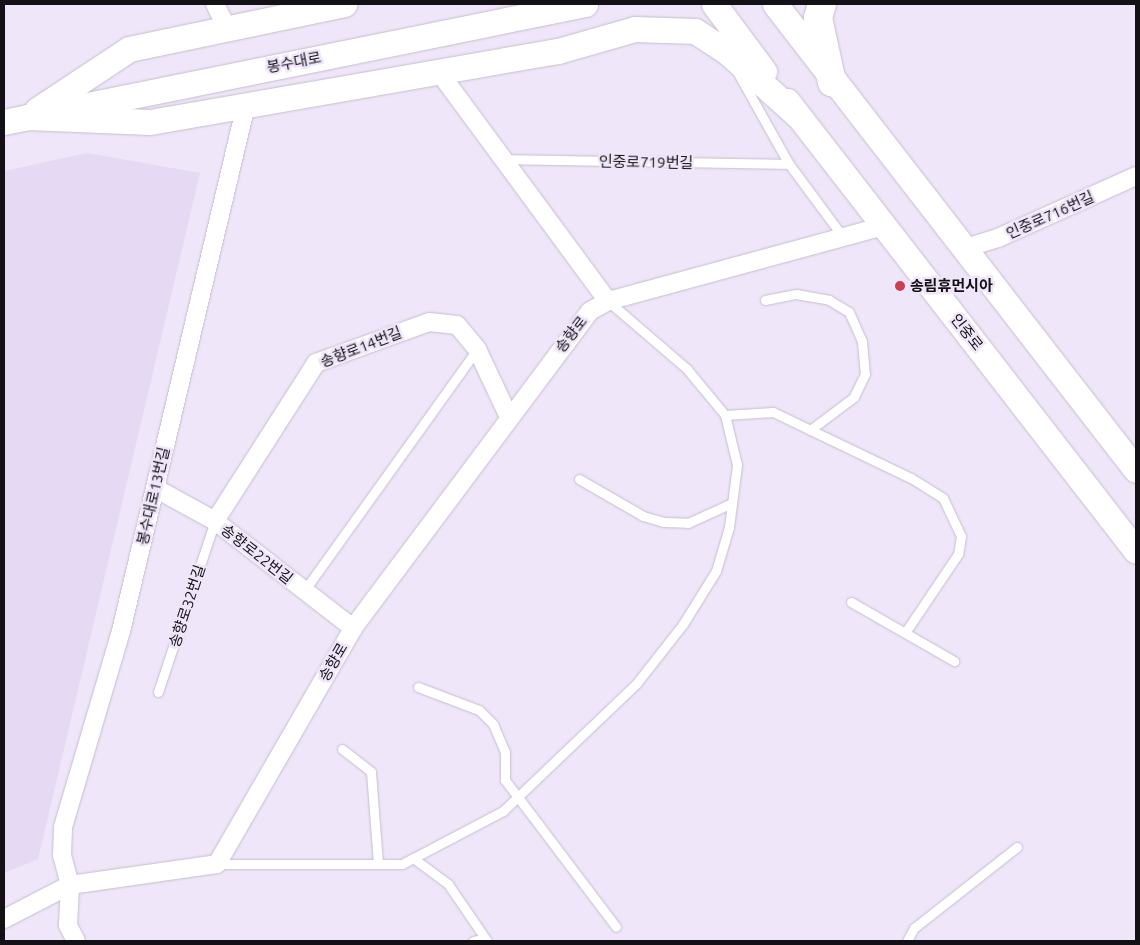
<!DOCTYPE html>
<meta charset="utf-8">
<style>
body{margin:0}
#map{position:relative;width:1140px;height:945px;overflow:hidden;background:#efe6f9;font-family:Ubuntu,"Noto Sans KR",sans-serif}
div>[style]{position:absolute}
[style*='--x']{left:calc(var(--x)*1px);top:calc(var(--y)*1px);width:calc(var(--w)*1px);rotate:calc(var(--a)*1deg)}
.built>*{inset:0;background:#e5d9f3}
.roads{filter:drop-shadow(0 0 1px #c6bdcf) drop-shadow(0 0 1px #c6bdcf)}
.service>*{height:9px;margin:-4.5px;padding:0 4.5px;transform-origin:4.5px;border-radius:4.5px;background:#fff}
.minor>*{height:18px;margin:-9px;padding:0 9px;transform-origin:9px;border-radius:9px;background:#fff}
.secondary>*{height:25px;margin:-12.5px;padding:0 12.5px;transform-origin:12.5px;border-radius:12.5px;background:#fff}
.primary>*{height:28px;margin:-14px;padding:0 14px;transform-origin:14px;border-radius:14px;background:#fff}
.dots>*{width:14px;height:14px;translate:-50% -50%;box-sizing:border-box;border:2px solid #efe6f9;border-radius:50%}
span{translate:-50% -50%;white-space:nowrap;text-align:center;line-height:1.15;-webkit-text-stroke:5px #efe6f9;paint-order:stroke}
.street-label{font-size:15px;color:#131016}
.poi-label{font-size:15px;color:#131016;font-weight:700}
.left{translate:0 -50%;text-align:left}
.frame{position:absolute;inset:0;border:5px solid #131016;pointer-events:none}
</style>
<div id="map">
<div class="built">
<i style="clip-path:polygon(87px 153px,200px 173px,38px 859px,4px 873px,4px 171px)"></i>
</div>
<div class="roads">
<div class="service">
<i style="--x:739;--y:75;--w:102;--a:60.7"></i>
<i style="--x:789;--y:164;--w:91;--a:53.5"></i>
<i style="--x:502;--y:159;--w:287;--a:1"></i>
<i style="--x:765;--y:300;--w:32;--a:-11"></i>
<i style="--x:796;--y:294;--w:34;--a:10"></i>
<i style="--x:829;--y:300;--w:23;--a:31"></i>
<i style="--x:849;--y:312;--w:32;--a:66"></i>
<i style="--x:862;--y:341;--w:33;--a:85"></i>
<i style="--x:865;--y:374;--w:25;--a:116"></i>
<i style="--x:854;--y:397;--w:55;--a:143.1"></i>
<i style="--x:725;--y:415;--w:48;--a:-3.6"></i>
<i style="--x:773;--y:412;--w:153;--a:25.6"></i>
<i style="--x:911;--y:478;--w:38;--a:32"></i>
<i style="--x:943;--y:498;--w:42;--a:64.7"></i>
<i style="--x:961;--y:536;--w:18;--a:99"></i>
<i style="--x:958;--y:554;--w:95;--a:123.9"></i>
<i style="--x:579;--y:479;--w:74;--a:30"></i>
<i style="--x:643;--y:516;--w:22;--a:16"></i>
<i style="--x:664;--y:522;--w:24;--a:2"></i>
<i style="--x:688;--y:523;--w:48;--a:-24.4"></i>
<i style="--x:304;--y:591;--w:297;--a:-54.4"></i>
<i style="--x:851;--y:602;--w:119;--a:29.8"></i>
<i style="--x:418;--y:687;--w:65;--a:20.7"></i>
<i style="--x:479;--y:710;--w:20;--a:45"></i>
<i style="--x:493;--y:724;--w:30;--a:67"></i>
<i style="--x:505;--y:752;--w:28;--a:90"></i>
<i style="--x:505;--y:780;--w:184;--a:52.9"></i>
<i style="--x:158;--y:692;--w:180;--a:-71.6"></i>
<i style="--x:342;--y:749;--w:37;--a:38"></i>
<i style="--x:371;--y:772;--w:91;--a:85.6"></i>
<i style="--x:413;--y:858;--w:44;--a:36.6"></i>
<i style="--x:448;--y:884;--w:69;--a:55.6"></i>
<i style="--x:217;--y:864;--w:185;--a:0"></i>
<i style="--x:402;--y:864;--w:114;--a:-27.7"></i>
<i style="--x:503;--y:811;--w:184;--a:-43.7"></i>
<i style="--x:636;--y:684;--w:76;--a:-51.9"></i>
<i style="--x:683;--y:624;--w:62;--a:-58.1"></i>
<i style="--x:716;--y:571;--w:46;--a:-73.5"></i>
<i style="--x:729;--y:527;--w:63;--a:-82.6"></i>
<i style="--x:737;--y:465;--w:51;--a:-103.5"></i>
<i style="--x:725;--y:415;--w:60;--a:-129.6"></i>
<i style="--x:687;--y:369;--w:104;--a:-139.3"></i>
<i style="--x:473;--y:941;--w:12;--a:-14"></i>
<i style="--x:907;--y:941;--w:15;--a:-62"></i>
<i style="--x:914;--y:928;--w:131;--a:-38.2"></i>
</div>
<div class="minor">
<i style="--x:215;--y:4;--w:25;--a:64"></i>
<i style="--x:439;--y:72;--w:285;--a:53.6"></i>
<i style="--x:962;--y:249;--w:38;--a:-17"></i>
<i style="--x:998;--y:238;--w:151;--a:-24.2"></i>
<i style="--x:155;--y:488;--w:68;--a:28.8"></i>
<i style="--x:215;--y:521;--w:175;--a:37.8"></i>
<i style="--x:215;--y:521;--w:188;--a:-57.4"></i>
<i style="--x:316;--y:363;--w:120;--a:-19.9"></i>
<i style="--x:429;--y:322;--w:28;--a:6"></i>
<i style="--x:457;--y:325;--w:31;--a:50"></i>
<i style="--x:477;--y:349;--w:73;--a:64.8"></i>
<i style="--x:4;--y:919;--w:74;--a:-27.3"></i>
<i style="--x:70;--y:885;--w:148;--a:-8.1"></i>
<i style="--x:217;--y:864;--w:272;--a:-60"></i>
<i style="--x:353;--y:628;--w:396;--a:-53.2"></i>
<i style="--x:590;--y:311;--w:21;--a:-29"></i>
<i style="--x:608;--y:301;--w:286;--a:-15.2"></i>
<i style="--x:76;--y:941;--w:18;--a:-117"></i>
<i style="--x:68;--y:925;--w:40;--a:-87.1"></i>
<i style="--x:70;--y:885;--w:30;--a:-105"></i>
<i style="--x:62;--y:856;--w:29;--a:-88"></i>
<i style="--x:63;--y:827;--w:204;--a:-73.5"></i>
<i style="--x:121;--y:631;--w:541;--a:-76.63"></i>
</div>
<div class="secondary">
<i style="--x:714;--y:4;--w:84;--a:53.3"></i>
<i style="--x:775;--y:4;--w:589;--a:52.24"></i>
<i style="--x:787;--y:101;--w:569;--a:52.2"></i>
<i style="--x:37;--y:110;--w:110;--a:-33.5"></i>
<i style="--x:129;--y:49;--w:220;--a:-11.8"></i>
<i style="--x:27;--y:117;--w:123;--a:2.3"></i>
<i style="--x:150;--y:122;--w:414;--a:-9.9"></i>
<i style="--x:558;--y:51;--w:80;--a:-15.9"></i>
<i style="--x:635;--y:29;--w:60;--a:1.9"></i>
<i style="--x:695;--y:31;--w:37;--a:33"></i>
<i style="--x:726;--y:51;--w:94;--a:42"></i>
<i style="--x:4;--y:122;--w:593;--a:-11.48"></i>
</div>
<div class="primary">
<i style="--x:822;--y:4;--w:15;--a:106"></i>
<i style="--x:818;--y:18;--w:66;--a:77.7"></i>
</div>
</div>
<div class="dots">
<i style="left:900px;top:286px;background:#cd3d4e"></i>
</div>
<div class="street-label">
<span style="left:294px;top:62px;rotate:-11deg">봉수대로</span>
<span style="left:646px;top:162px;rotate:1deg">인중로719번길</span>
<span style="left:1050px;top:215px;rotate:-24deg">인중로716번길</span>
<span style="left:967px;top:332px;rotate:52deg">인중로</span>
<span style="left:571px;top:334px;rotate:-52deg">송향로</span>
<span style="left:361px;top:347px;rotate:-21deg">송향로14번길</span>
<span style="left:153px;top:496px;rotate:-77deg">봉수대로13번길</span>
<span style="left:257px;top:554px;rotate:38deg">송향로22번길</span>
<span style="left:187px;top:606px;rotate:-72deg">송향로32번길</span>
<span style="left:333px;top:662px;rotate:-60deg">송향로</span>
</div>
<div class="poi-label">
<span class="left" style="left:910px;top:286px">송림휴먼시아</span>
</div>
<div class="frame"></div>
</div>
